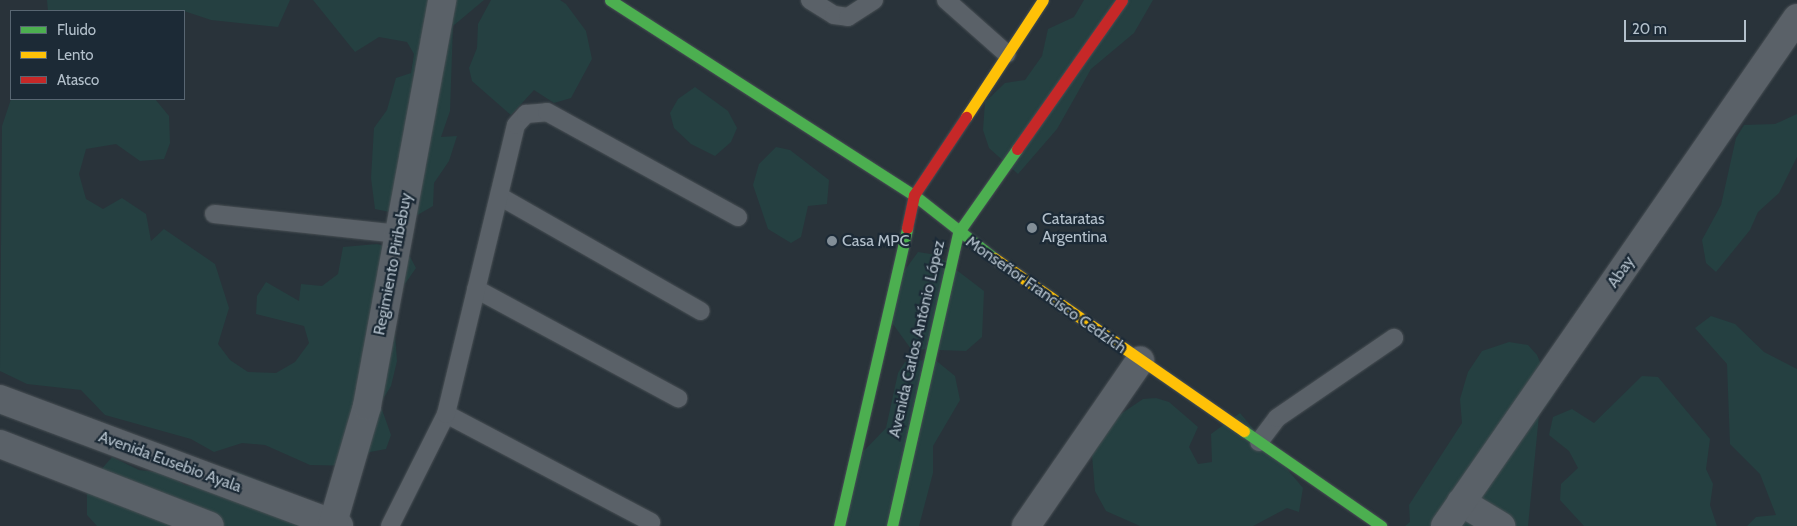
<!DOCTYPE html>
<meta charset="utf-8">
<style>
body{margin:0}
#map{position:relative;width:1797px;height:526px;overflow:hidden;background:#29333a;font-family:Cabin,sans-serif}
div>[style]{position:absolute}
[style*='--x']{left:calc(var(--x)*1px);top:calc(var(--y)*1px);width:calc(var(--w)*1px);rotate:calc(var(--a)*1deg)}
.green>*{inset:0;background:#254041}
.roads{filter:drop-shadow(0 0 1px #484f54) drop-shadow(0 0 1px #484f54)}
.lane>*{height:18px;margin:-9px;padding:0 9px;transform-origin:9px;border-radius:9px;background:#5a6168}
.street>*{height:28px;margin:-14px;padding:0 14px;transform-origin:14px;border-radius:14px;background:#5a6168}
.fast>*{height:11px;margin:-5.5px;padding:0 5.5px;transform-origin:5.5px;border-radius:5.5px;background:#4caf50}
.slow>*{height:11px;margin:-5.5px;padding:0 5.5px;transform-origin:5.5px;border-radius:5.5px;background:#ffc107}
.jam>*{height:11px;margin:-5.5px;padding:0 5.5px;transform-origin:5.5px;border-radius:5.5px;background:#c62828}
.dots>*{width:14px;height:14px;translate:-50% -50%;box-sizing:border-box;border:2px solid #1c2a36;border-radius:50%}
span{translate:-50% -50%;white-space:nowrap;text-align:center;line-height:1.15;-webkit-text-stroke:4.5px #1c2a36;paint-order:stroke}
.poi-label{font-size:16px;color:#b3c0cb}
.left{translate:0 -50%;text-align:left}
.street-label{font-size:16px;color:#b3c0cb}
.legend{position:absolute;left:10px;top:10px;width:175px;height:90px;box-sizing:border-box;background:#1c2a36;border:1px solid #586672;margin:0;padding:6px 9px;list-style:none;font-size:15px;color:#b3c0cb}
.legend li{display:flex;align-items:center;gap:10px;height:25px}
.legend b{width:25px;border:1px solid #586672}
.scale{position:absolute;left:1624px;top:20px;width:122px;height:22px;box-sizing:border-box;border:2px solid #b3c0cb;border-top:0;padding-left:6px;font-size:15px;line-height:18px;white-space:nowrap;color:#b3c0cb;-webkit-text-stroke:4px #1c2a36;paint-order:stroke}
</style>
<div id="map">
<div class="green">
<i style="clip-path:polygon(47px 0,290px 0,278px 27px,211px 20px,184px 11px,48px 11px)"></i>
<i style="clip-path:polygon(313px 0,484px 0,453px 26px,450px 111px,441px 137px,457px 136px,449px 161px,434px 183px,433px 206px,414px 217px,375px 209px,371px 178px,374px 128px,387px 110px,396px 78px,411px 73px,414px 54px,407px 42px,379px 37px,355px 52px)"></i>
<i style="clip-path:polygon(491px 0,560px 0,566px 4px,586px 31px,592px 59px,571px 98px,554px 103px,534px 90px,511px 115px,472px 81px,469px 68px,477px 48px,478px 24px)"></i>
<i style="clip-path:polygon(1084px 0,1153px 0,1134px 33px,1091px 69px,1057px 129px,1018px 174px,989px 148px,983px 130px,985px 102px,1005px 83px,1025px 80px,1042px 56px,1048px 29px,1074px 17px)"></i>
<i style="clip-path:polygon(695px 87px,728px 111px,737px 128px,731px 142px,715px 156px,691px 144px,674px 128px,670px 113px,678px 99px)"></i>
<i style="clip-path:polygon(11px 99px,155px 99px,169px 116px,170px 143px,164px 159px,140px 161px,116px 144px,86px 149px,79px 174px,86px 199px,103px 209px,122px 198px,146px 214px,151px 241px,164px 229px,215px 264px,229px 308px,218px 344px,230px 360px,248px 372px,276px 373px,295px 362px,309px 343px,304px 326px,256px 314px,257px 296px,266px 282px,299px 301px,301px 284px,322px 286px,338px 274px,343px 247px,377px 244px,408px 253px,416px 268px,400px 291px,394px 321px,397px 361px,391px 386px,380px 404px,391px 435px,386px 449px,370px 452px,358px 466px,310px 465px,265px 445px,242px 443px,214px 452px,191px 439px,105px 415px,81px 390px,27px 384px,0 371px,2px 126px)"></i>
<i style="clip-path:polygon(1797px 114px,1797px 157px,1779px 193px,1758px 212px,1750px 230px,1716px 272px,1706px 263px,1702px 240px,1721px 205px,1736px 138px,1744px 125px,1775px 124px)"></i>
<i style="clip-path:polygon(776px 147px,790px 150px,829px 180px,827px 204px,808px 206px,801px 237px,791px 243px,768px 229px,753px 185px,759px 164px)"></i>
<i style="clip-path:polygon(918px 252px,937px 255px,984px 291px,982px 337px,966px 351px,911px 349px,890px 320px,902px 274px)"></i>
<i style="clip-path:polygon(1711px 316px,1735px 324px,1764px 352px,1797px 369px,1797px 526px,1747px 526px,1756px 517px,1776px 515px,1760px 474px,1730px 444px,1727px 364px,1695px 328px)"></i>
<i style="clip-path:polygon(1509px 342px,1528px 345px,1537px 355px,1554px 395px,1539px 415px,1528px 526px,1405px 526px,1410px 522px,1409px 505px,1462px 423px,1460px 399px,1468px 372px,1482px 351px)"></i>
<i style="clip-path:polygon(934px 359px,955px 376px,960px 400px,933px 446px,933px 473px,919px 526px,840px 526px,857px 458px,886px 428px,898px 373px,905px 362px)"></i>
<i style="clip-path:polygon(1642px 376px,1658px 377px,1710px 439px,1706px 469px,1713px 484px,1710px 505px,1717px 526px,1584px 526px,1560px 500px,1561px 484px,1578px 468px,1569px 451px,1549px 435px,1553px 417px,1572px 409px,1594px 423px)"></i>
<i style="clip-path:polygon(1156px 398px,1169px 402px,1198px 427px,1189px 447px,1198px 464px,1212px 462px,1211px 434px,1240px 413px,1303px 488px,1299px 512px,1287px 508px,1253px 526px,1140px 526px,1106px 511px,1095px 491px,1092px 455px,1112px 420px,1143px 399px)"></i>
<i style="clip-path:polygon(112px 457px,139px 470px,165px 473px,185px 485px,210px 489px,238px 472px,278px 488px,307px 526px,97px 526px,87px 515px,87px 486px)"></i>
</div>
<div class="roads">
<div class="lane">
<i style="--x:810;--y:0;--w:28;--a:32"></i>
<i style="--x:834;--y:15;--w:14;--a:8"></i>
<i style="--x:848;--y:17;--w:31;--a:-33"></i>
<i style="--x:946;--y:0;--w:81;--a:41.5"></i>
<i style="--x:499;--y:196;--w:232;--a:29.7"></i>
<i style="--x:214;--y:214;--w:186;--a:6.2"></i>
<i style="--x:476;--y:289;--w:230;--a:28.4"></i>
<i style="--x:446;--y:414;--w:232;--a:27.8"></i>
<i style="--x:1259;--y:442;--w:30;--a:-53"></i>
<i style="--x:1277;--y:418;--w:142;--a:-34.4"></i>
<i style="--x:390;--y:526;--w:125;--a:-63.4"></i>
<i style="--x:446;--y:414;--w:297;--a:-76.4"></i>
<i style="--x:516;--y:125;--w:15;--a:-48"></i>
<i style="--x:526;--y:114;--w:21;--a:-5"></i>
<i style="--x:547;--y:112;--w:218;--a:28.8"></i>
</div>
<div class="street">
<i style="--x:0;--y:399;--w:362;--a:20.5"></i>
<i style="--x:0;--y:444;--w:225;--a:21.3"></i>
<i style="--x:1461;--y:502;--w:47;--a:31"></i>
<i style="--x:332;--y:526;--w:125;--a:-73.7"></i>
<i style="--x:367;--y:406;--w:413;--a:-79.5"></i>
<i style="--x:1026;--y:526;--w:201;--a:-55.4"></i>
<i style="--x:1445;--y:526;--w:618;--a:-55.28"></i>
</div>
<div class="fast">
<i style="--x:610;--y:0;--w:361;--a:32.7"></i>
<i style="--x:914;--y:195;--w:102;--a:38.2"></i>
<i style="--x:1244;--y:431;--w:167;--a:34.7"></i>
<i style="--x:839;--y:526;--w:306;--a:-77.1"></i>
<i style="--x:892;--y:526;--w:300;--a:-77.3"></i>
<i style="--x:958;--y:233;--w:103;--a:-54.9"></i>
</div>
<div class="slow">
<i style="--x:966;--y:117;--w:140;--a:-56.7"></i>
<i style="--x:994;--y:258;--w:304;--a:34.7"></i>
</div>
<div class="jam">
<i style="--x:1017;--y:149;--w:182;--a:-54.8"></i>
<i style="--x:907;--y:228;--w:34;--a:-78"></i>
<i style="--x:914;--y:195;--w:94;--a:-56.3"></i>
</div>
</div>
<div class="dots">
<i style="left:1032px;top:228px;background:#838f98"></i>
<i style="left:832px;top:241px;background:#838f98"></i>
</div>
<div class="poi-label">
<span class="left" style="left:1042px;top:228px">Cataratas<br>Argentina</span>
<span class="left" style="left:842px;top:241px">Casa MPC</span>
</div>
<div class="street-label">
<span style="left:393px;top:264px;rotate:-79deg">Regimiento Piribebuy</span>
<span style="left:1621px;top:272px;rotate:-55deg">Abay</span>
<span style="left:1046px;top:295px;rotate:35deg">Monseñor Francisco Cedzich</span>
<span style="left:917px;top:339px;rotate:-77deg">Avenida Carlos António López</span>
<span style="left:170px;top:462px;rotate:20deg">Avenida Eusebio Ayala</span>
</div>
<ul class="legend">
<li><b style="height:6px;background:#4caf50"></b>Fluido</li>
<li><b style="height:6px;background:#ffc107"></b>Lento</li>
<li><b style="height:6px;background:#c62828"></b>Atasco</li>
</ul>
<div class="scale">20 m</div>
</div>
